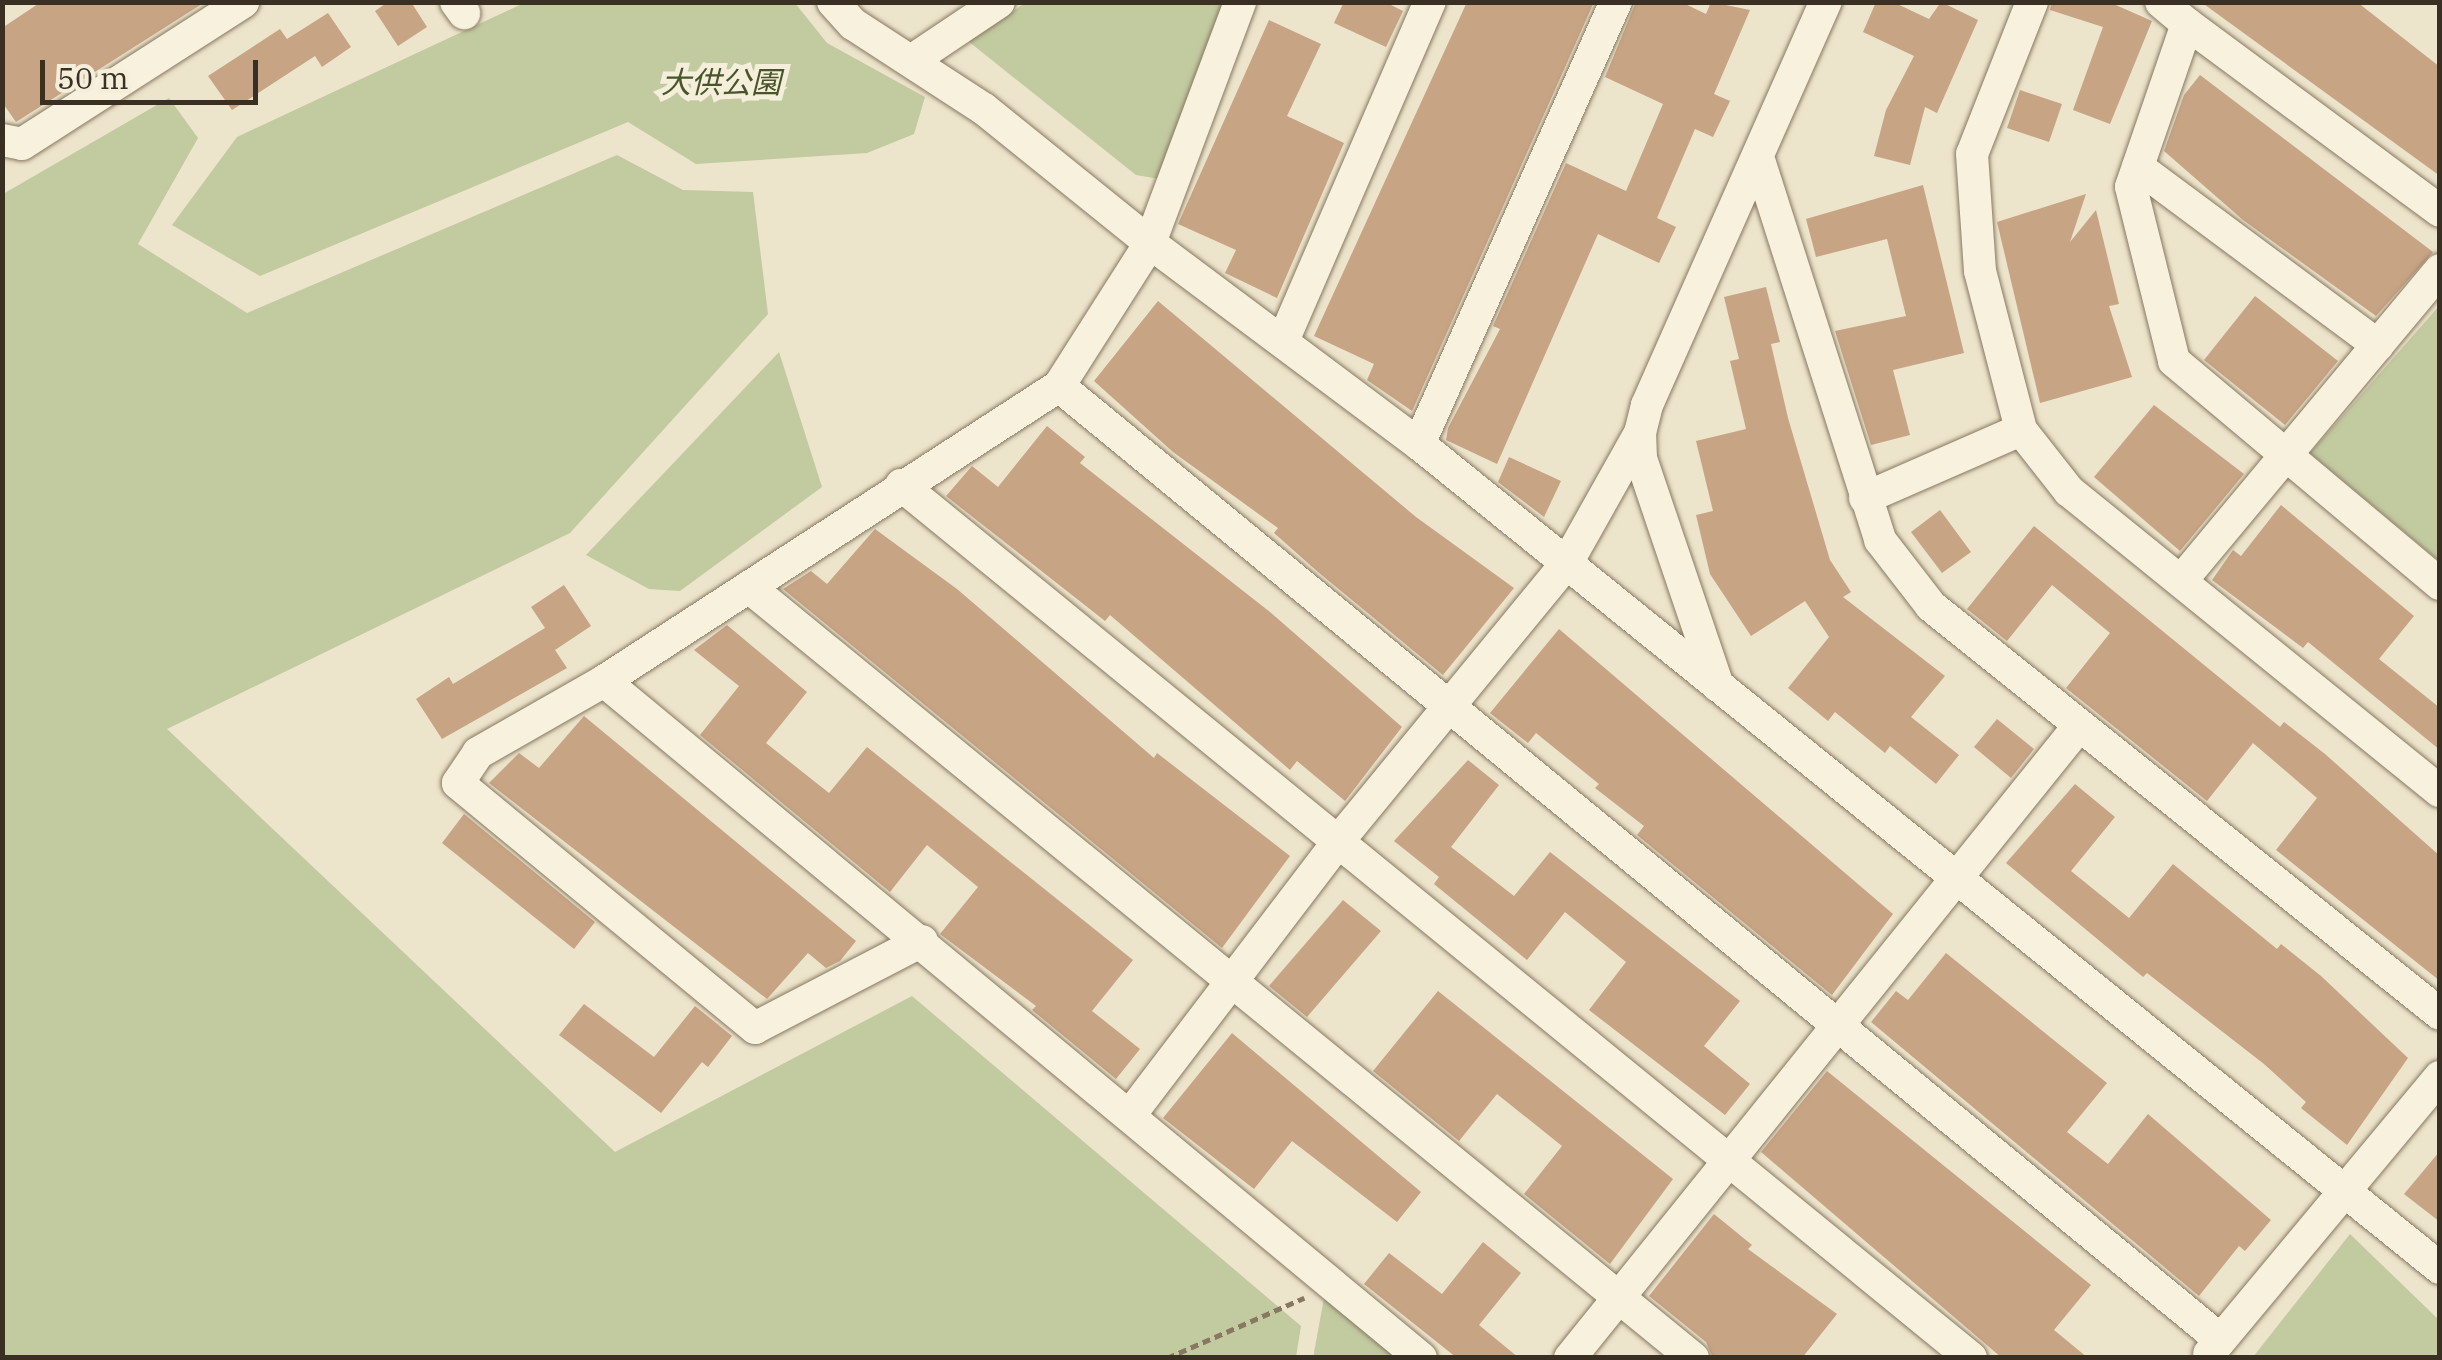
<!DOCTYPE html>
<meta charset="utf-8">
<style>
body{margin:0}
#map{position:relative;width:2442px;height:1360px;overflow:hidden;background:#ece4cb;font-family:"IBM Plex Serif","Noto Sans JP",serif}
div>[style]{position:absolute}
[style*='--x']{left:calc(var(--x)*1px);top:calc(var(--y)*1px);width:calc(var(--w)*1px);rotate:calc(var(--a)*1deg)}
.green>*{inset:0;background:#c2caa0}
.building>*{inset:0;background:#c7a484}
.path>*{height:5px;margin-top:-2.5px;transform-origin:0;background:repeating-linear-gradient(90deg,#887860 0 8px,transparent 0 13px)}
.roads{filter:drop-shadow(0 0 2px #887860) drop-shadow(0 0 2px #887860)}
.minor>*{height:32px;margin:-16px;padding:0 16px;transform-origin:16px;border-radius:16px;background:#f7f1de}
span{translate:-50% -50%;white-space:nowrap;text-align:center;line-height:1.15;-webkit-text-stroke:10px #f4eeda;paint-order:stroke}
.park-label{font-size:30px;color:#48552b;font-style:italic}
.frame{position:absolute;inset:0;border:5px solid #3a2f23;pointer-events:none}
.scale{position:absolute;left:40px;top:60px;width:218px;height:45px;box-sizing:border-box;border:5px solid #3a2f23;border-top:0;padding-left:12px;font-size:30px;line-height:35px;white-space:nowrap;color:#3a2f23;-webkit-text-stroke:8px #f4eeda;paint-order:stroke}
</style>
<div id="map">
<div class="green">
<i style="clip-path:polygon(526px 2px,795px 3px,827px 43px,925px 97px,914px 134px,867px 153px,696px 164px,628px 122px,260px 276px,172px 225px,237px 137px)"></i>
<i style="clip-path:polygon(1025px 3px,1226px 3px,1160px 179px,1136px 175px,968px 41px)"></i>
<i style="clip-path:polygon(169px 98px,198px 138px,138px 244px,247px 313px,617px 155px,683px 190px,753px 192px,768px 314px,570px 533px,167px 729px,615px 1152px,912px 996px,1301px 1326px,1296px 1357px,3px 1357px,3px 194px)"></i>
<i style="clip-path:polygon(2439px 306px,2439px 561px,2310px 453px)"></i>
<i style="clip-path:polygon(779px 352px,822px 487px,680px 591px,649px 589px,586px 555px)"></i>
<i style="clip-path:polygon(2350px 1234px,2439px 1320px,2439px 1357px,2253px 1357px)"></i>
<i style="clip-path:polygon(1324px 1298px,1397px 1358px,1313px 1358px)"></i>
</div>
<div class="building">
<i style="clip-path:polygon(41px 2px,205px 2px,16px 122px,2px 102px,2px 28px)"></i>
<i style="clip-path:polygon(388px 2px,411px 2px,427px 27px,398px 46px,375px 11px)"></i>
<i style="clip-path:polygon(1344px 2px,1385px 2px,1403px 11px,1386px 47px,1334px 23px)"></i>
<i style="clip-path:polygon(1467px 2px,1594px 2px,1412px 411px,1367px 380px,1374px 364px,1314px 336px)"></i>
<i style="clip-path:polygon(1636px 2px,1681px 2px,1706px 14px,1711px 2px,1750px 10px,1714px 94px,1730px 101px,1713px 137px,1695px 129px,1657px 218px,1676px 227px,1659px 263px,1598px 234px,1497px 464px,1446px 440px,1448px 428px,1500px 329px,1493px 326px,1566px 163px,1626px 191px,1663px 104px,1605px 77px)"></i>
<i style="clip-path:polygon(1876px 2px,1893px 2px,1929px 19px,1941px 2px,1978px 20px,1937px 113px,1925px 107px,1910px 165px,1874px 156px,1886px 110px,1914px 56px,1863px 32px)"></i>
<i style="clip-path:polygon(2052px 2px,2109px 2px,2152px 21px,2110px 124px,2073px 110px,2103px 27px,2050px 10px)"></i>
<i style="clip-path:polygon(2201px 2px,2357px 2px,2440px 67px,2440px 176px)"></i>
<i style="clip-path:polygon(328px 13px,351px 47px,322px 67px,315px 56px,232px 110px,208px 76px,280px 29px,287px 39px)"></i>
<i style="clip-path:polygon(1269px 20px,1321px 44px,1287px 116px,1344px 143px,1277px 298px,1225px 273px,1236px 250px,1178px 224px)"></i>
<i style="clip-path:polygon(2200px 75px,2433px 252px,2376px 316px,2243px 220px,2164px 151px,2184px 95px)"></i>
<i style="clip-path:polygon(2020px 90px,2062px 104px,2049px 142px,2007px 128px)"></i>
<i style="clip-path:polygon(1923px 185px,1964px 353px,1893px 370px,1910px 435px,1871px 445px,1835px 331px,1906px 316px,1887px 239px,1816px 257px,1806px 219px)"></i>
<i style="clip-path:polygon(2086px 194px,2070px 242px,2096px 210px,2119px 304px,2109px 306px,2132px 377px,2040px 403px,1997px 222px)"></i>
<i style="clip-path:polygon(1766px 287px,1780px 342px,1771px 344px,1788px 418px,1830px 560px,1851px 592px,1843px 597px,1945px 676px,1911px 717px,1959px 755px,1936px 784px,1890px 746px,1885px 753px,1835px 712px,1828px 721px,1788px 688px,1829px 637px,1805px 601px,1751px 636px,1710px 574px,1696px 515px,1713px 511px,1696px 441px,1746px 429px,1730px 361px,1739px 359px,1724px 297px)"></i>
<i style="clip-path:polygon(2255px 296px,2338px 361px,2285px 425px,2204px 360px)"></i>
<i style="clip-path:polygon(1158px 301px,1416px 517px,1514px 588px,1443px 675px,1318px 572px,1274px 533px,1278px 528px,1173px 452px,1094px 381px)"></i>
<i style="clip-path:polygon(2154px 405px,2244px 474px,2180px 551px,2094px 477px)"></i>
<i style="clip-path:polygon(1047px 426px,1085px 457px,1080px 463px,1270px 612px,1402px 727px,1345px 801px,1297px 761px,1290px 770px,1110px 615px,1105px 621px,946px 496px,972px 466px,998px 487px)"></i>
<i style="clip-path:polygon(1509px 457px,1561px 481px,1544px 517px,1498px 482px)"></i>
<i style="clip-path:polygon(2281px 505px,2414px 616px,2379px 659px,2440px 708px,2440px 750px,2308px 642px,2303px 648px,2212px 580px,2233px 550px,2241px 556px)"></i>
<i style="clip-path:polygon(1940px 510px,1971px 552px,1942px 573px,1911px 532px)"></i>
<i style="clip-path:polygon(2034px 526px,2280px 727px,2284px 722px,2325px 754px,2440px 856px,2440px 981px,2276px 850px,2317px 798px,2253px 743px,2207px 801px,2066px 688px,2110px 633px,2052px 585px,2007px 641px,1967px 609px)"></i>
<i style="clip-path:polygon(875px 529px,957px 589px,1154px 758px,1157px 753px,1290px 856px,1222px 948px,783px 589px,811px 571px,827px 584px)"></i>
<i style="clip-path:polygon(564px 585px,591px 626px,555px 650px,567px 668px,442px 739px,416px 699px,449px 677px,453px 684px,545px 628px,531px 607px)"></i>
<i style="clip-path:polygon(727px 625px,807px 692px,766px 743px,829px 793px,867px 747px,1133px 960px,1092px 1011px,1140px 1049px,1116px 1079px,1032px 1010px,1036px 1006px,940px 934px,978px 887px,927px 845px,890px 892px,700px 735px,739px 686px,694px 650px)"></i>
<i style="clip-path:polygon(1559px 629px,1893px 914px,1832px 995px,1637px 835px,1644px 826px,1595px 788px,1599px 784px,1536px 733px,1528px 743px,1490px 713px)"></i>
<i style="clip-path:polygon(584px 716px,856px 941px,840px 961px,826px 968px,808px 953px,767px 999px,489px 783px,519px 753px,539px 768px)"></i>
<i style="clip-path:polygon(1997px 719px,2034px 749px,2011px 778px,1974px 747px)"></i>
<i style="clip-path:polygon(1468px 760px,1499px 785px,1451px 847px,1514px 896px,1550px 852px,1740px 1001px,1704px 1046px,1750px 1084px,1725px 1115px,1589px 1010px,1626px 962px,1565px 912px,1527px 960px,1434px 884px,1439px 877px,1394px 841px)"></i>
<i style="clip-path:polygon(2075px 784px,2115px 817px,2071px 871px,2129px 918px,2173px 864px,2277px 949px,2281px 944px,2321px 976px,2408px 1058px,2347px 1145px,2301px 1108px,2306px 1102px,2264px 1064px,2147px 973px,2143px 977px,2006px 863px)"></i>
<i style="clip-path:polygon(464px 814px,595px 922px,574px 949px,442px 843px)"></i>
<i style="clip-path:polygon(1343px 900px,1381px 931px,1307px 1017px,1269px 986px)"></i>
<i style="clip-path:polygon(1946px 953px,2107px 1083px,2067px 1132px,2108px 1164px,2148px 1114px,2271px 1220px,2245px 1251px,2239px 1246px,2199px 1296px,1871px 1022px,1896px 991px,1908px 1000px)"></i>
<i style="clip-path:polygon(1438px 991px,1673px 1179px,1610px 1264px,1524px 1194px,1562px 1146px,1497px 1094px,1459px 1141px,1373px 1071px)"></i>
<i style="clip-path:polygon(584px 1004px,654px 1057px,695px 1006px,732px 1036px,708px 1067px,702px 1062px,661px 1113px,559px 1035px)"></i>
<i style="clip-path:polygon(1232px 1033px,1421px 1192px,1397px 1222px,1292px 1141px,1254px 1189px,1163px 1118px)"></i>
<i style="clip-path:polygon(1827px 1071px,2091px 1285px,2054px 1330px,2088px 1358px,2002px 1358px,1761px 1152px)"></i>
<i style="clip-path:polygon(2440px 1151px,2440px 1222px,2404px 1194px)"></i>
<i style="clip-path:polygon(1714px 1214px,1752px 1245px,1748px 1249px,1837px 1314px,1802px 1358px,1713px 1358px,1706px 1342px,1649px 1296px)"></i>
<i style="clip-path:polygon(1483px 1242px,1521px 1273px,1479px 1325px,1519px 1358px,1457px 1358px,1364px 1284px,1389px 1253px,1442px 1294px)"></i>
</div>
<div class="path">
<i style="--x:1167;--y:1358;--w:150;--a:-23.7"></i>
</div>
<div class="roads">
<div class="minor">
<i style="--x:456;--y:2;--w:14;--a:54"></i>
<i style="--x:833;--y:2;--w:30;--a:48"></i>
<i style="--x:853;--y:24;--w:156;--a:33"></i>
<i style="--x:984;--y:109;--w:213;--a:38.9"></i>
<i style="--x:1150;--y:243;--w:336;--a:36.8"></i>
<i style="--x:1419;--y:444;--w:1312;--a:38.91"></i>
<i style="--x:2032;--y:2;--w:163;--a:111.5"></i>
<i style="--x:1972;--y:154;--w:117;--a:86.1"></i>
<i style="--x:1980;--y:271;--w:164;--a:75.5"></i>
<i style="--x:2021;--y:430;--w:78;--a:51.8"></i>
<i style="--x:2069;--y:491;--w:477;--a:39"></i>
<i style="--x:2161;--y:2;--w:34;--a:40"></i>
<i style="--x:914;--y:59;--w:102;--a:-33.8"></i>
<i style="--x:2;--y:140;--w:20;--a:11"></i>
<i style="--x:22;--y:144;--w:263;--a:-32.7"></i>
<i style="--x:1760;--y:163;--w:396;--a:72.3"></i>
<i style="--x:1880;--y:540;--w:83;--a:52.3"></i>
<i style="--x:1931;--y:606;--w:652;--a:38.71"></i>
<i style="--x:2138;--y:167;--w:299;--a:36.6"></i>
<i style="--x:2440;--y:211;--w:315;--a:-143.5"></i>
<i style="--x:2187;--y:24;--w:172;--a:109"></i>
<i style="--x:2131;--y:187;--w:179;--a:76.1"></i>
<i style="--x:2174;--y:361;--w:347;--a:40"></i>
<i style="--x:1283;--y:341;--w:369;--a:-66.6"></i>
<i style="--x:1059;--y:386;--w:1503;--a:39.39"></i>
<i style="--x:1419;--y:444;--w:484;--a:-66"></i>
<i style="--x:901;--y:485;--w:1381;--a:39.21"></i>
<i style="--x:1865;--y:498;--w:170;--a:-23.6"></i>
<i style="--x:2181;--y:581;--w:405;--a:-50.2"></i>
<i style="--x:749;--y:587;--w:1219;--a:39.24"></i>
<i style="--x:604;--y:681;--w:1061;--a:39.65"></i>
<i style="--x:1718;--y:686;--w:240;--a:-108.7"></i>
<i style="--x:1641;--y:459;--w:26;--a:-92"></i>
<i style="--x:1640;--y:433;--w:29;--a:-76"></i>
<i style="--x:1647;--y:405;--w:441;--a:-66.1"></i>
<i style="--x:922;--y:941;--w:188;--a:152.5"></i>
<i style="--x:755;--y:1028;--w:385;--a:-140.5"></i>
<i style="--x:458;--y:783;--w:36;--a:-56"></i>
<i style="--x:478;--y:753;--w:145;--a:-29.7"></i>
<i style="--x:604;--y:681;--w:542;--a:-32.96"></i>
<i style="--x:1059;--y:386;--w:169;--a:-57.5"></i>
<i style="--x:1150;--y:243;--w:257;--a:-69.5"></i>
<i style="--x:1130;--y:1115;--w:347;--a:-52.7"></i>
<i style="--x:1340;--y:839;--w:357;--a:-50.6"></i>
<i style="--x:1567;--y:563;--w:149;--a:-60.7"></i>
<i style="--x:2209;--y:1354;--w:361;--a:-50.2"></i>
<i style="--x:1570;--y:1358;--w:810;--a:-51.16"></i>
</div>
</div>
<div class="park-label">
<span style="left:721px;top:82px">大供公園</span>
</div>
<div class="frame"></div>
<div class="scale">50 m</div>
</div>
